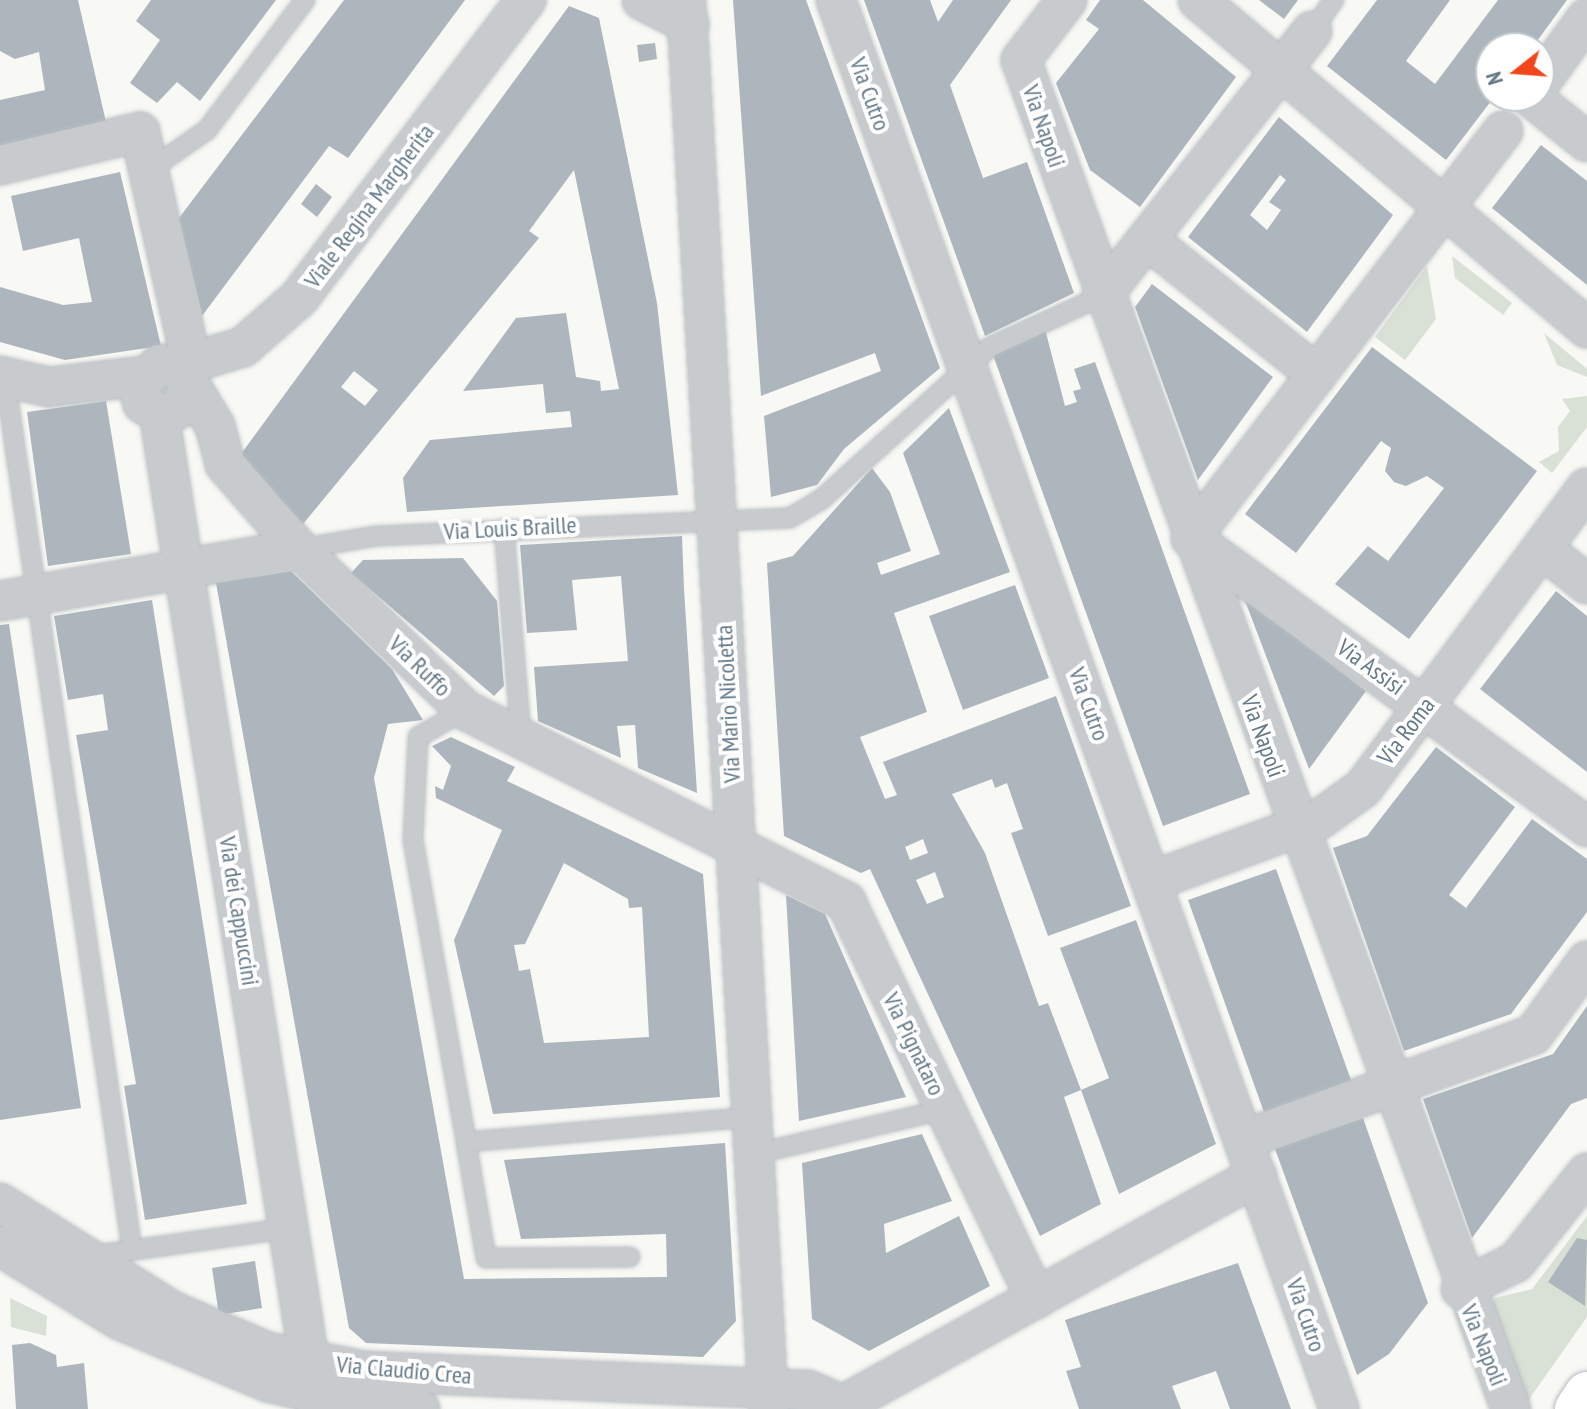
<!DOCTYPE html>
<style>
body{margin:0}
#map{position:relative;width:1587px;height:1409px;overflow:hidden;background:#f8f8f4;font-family:"PT Sans Narrow",sans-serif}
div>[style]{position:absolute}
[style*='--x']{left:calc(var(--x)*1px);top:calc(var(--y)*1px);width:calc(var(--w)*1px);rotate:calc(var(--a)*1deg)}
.green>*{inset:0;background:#d9e0d5}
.building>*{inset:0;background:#adb6bc}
.roads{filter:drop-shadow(0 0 2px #b7bdc1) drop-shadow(0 0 2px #b7bdc1)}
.lane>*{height:18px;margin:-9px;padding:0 9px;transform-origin:9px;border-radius:9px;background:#c7cbce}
.street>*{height:38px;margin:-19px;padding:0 19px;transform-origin:19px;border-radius:19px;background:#c7cbce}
.secondary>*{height:44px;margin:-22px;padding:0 22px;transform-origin:22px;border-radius:22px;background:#fff}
span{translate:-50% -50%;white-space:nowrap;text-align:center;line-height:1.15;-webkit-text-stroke:8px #fff;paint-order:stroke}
.street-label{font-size:24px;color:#647988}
.north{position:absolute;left:1475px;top:32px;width:80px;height:80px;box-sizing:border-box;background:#fff;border:2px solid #c1c9cf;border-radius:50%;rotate:253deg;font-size:22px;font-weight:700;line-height:32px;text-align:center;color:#647988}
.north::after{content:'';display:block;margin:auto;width:28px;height:36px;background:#f2461a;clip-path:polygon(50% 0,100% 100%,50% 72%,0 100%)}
</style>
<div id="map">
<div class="green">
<i style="clip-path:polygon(1452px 256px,1512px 303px,1503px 315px,1455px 278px)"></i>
<i style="clip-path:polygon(1427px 266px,1436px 319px,1405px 360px,1375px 337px)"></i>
<i style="clip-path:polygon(1544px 333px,1587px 369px,1587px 377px,1557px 365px)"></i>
<i style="clip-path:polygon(1587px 396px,1587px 427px,1552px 473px,1539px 462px,1559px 451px,1558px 427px,1570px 411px,1562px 399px)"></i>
<i style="clip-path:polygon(1587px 1216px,1587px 1317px,1527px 1402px,1490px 1306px,1495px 1298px,1532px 1289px)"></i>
<i style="clip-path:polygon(10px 1298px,47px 1316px,46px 1336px,11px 1327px)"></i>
</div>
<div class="building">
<i style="clip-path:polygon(0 0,78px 0,106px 122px,0 146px,0 100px,45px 90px,39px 52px,15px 59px,0 51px)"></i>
<i style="clip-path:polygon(151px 0,276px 0,200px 101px,177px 82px,157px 103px,130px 83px,160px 40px,136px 21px)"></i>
<i style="clip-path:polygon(344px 0,465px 0,348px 158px,329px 146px,202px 316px,179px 218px)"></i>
<i style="clip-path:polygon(733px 0,806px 0,940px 368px,844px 449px,817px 485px,771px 497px,764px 416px,881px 371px,875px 353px,761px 396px)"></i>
<i style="clip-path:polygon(864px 0,930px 0,938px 22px,953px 0,1011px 0,950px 85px,983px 178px,1027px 162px,1074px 293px,985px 336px)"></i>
<i style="clip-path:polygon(1100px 0,1143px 0,1236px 77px,1140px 207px,1090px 170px,1056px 83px,1099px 29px,1086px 20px)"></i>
<i style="clip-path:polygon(1259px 0,1298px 0,1284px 19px)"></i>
<i style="clip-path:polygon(1377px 0,1450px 0,1406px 61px,1435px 84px,1498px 0,1567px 0,1532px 48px,1491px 48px,1495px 96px,1446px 160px,1327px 66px)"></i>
<i style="clip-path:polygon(evenodd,569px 6px,599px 18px,657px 303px,678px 495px,407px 512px,403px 478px,430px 440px,572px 427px,570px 411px,546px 413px,543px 384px,463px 391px,516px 318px,566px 313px,576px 377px,600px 381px,601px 391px,619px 389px,574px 170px,529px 231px,539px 238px,303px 524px,238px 458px,569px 6px,354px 371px,378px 390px,365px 406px,341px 387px,354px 371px)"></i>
<i style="clip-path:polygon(655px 43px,657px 59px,639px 62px,637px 45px)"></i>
<i style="clip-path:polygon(evenodd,1279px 117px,1393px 215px,1307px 332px,1188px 237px,1279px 117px,1280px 175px,1286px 180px,1269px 202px,1281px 210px,1267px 230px,1250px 215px,1280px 175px)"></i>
<i style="clip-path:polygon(1541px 145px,1587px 181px,1587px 285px,1492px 208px)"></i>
<i style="clip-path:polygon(120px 172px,161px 346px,65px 360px,0 342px,0 287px,63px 305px,92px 302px,79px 238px,23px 251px,11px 196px)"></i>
<i style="clip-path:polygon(316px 184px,332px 197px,317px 217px,301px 204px)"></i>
<i style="clip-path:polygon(1152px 284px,1273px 377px,1198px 480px,1135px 307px)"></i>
<i style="clip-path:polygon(1045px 329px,1065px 406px,1077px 402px,1073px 391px,1081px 389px,1074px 369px,1095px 362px,1250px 794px,1163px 826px,993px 355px)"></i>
<i style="clip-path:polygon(1372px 347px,1537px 471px,1409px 639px,1335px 584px,1368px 546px,1388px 561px,1444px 488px,1427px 476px,1406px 486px,1394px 482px,1385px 471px,1391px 448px,1381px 441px,1296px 553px,1245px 514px)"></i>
<i style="clip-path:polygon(106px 401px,131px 554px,48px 566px,27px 412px)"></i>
<i style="clip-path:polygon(evenodd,949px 408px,1010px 572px,894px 613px,927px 712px,860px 737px,885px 799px,897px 795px,883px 762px,1056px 696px,1131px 906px,1048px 936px,1011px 833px,1023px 829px,1007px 783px,995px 788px,992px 779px,952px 794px,985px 853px,1039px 1006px,1048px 1003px,1081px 1090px,1064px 1097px,1101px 1204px,1040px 1236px,870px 869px,861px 873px,784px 836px,767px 563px,793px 556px,872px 468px,890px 492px,911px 551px,877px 563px,881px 575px,940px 554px,903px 453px,949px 408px,923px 839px,928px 853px,910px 860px,905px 847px,923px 839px,949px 408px,935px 872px,944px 897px,927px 904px,916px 880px,935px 872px)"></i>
<i style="clip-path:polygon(682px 536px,684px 589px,697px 793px,638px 768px,635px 725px,617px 726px,621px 758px,538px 721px,534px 667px,628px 661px,621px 576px,572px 580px,577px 630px,527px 633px,520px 545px)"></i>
<i style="clip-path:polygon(463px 558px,497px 601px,504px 686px,494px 696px,351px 573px,363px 560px)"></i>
<i style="clip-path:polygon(291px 571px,392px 669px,423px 720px,388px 724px,374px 778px,464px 1279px,667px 1277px,666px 1234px,521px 1239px,504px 1160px,725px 1143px,736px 1321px,703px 1357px,366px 1343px,349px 1328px,216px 583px)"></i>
<i style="clip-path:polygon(1015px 585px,1049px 678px,963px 710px,929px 616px)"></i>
<i style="clip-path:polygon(1556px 591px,1587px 616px,1587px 772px,1480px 689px)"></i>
<i style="clip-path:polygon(1244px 598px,1366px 691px,1309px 769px)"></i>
<i style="clip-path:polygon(152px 600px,247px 1204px,145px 1220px,124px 1086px,136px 1084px,76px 735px,108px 730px,103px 694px,68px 700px,54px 616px)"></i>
<i style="clip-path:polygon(9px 624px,81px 1108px,0 1120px,0 625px)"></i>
<i style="clip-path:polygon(evenodd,451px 737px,515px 767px,507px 781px,703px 874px,720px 1097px,493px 1114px,454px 940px,502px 830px,436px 798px,435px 786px,443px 790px,451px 766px,432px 746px,451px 737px,564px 863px,628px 899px,629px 908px,642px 907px,649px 1037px,544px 1043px,530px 969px,519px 971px,514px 945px,525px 944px,564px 863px)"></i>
<i style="clip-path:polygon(1436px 747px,1515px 807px,1449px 895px,1466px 908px,1532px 819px,1587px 859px,1587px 912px,1511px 1014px,1404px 1051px,1333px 848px,1367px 836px)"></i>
<i style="clip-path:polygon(1276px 869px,1352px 1083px,1265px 1115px,1188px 900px)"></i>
<i style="clip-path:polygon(786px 895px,825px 914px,906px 1097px,799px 1121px)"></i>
<i style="clip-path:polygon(1136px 920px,1216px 1144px,1119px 1194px,1081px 1090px,1109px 1078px,1060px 948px)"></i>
<i style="clip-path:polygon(1587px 1006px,1587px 1098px,1571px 1104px,1472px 1238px,1423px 1099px,1553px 1054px)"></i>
<i style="clip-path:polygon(1363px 1118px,1428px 1303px,1389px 1354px,1357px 1375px,1275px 1149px)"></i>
<i style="clip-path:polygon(922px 1134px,952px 1201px,884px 1224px,886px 1253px,959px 1216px,990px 1286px,869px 1351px,812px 1319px,802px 1163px)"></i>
<i style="clip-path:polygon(1577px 1238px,1587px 1240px,1585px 1306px,1548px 1282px)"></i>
<i style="clip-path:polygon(255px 1261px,262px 1308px,219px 1315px,212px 1268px)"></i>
<i style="clip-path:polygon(1238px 1263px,1291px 1409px,1230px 1409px,1216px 1371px,1172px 1386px,1181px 1409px,1079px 1409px,1066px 1371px,1081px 1367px,1065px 1320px)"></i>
<i style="clip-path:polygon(30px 1343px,56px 1355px,57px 1367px,84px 1363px,88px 1409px,16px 1409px,12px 1345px)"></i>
</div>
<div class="roads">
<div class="lane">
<i style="--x:1312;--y:31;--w:38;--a:-55"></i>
<i style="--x:148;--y:171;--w:72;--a:-34.8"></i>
<i style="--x:207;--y:130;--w:163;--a:-53"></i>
<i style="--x:5;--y:378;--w:881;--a:81.71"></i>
<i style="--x:504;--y:529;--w:210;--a:85.3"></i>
<i style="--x:299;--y:549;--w:79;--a:-9.5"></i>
<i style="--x:377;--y:536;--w:413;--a:-2.5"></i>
<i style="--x:790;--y:518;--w:39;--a:-31"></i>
<i style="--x:823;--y:498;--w:225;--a:-42.1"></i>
<i style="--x:990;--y:347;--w:123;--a:-24.5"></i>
<i style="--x:465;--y:710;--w:54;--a:150.1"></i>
<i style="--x:418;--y:737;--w:103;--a:92.8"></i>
<i style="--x:413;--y:840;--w:307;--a:80"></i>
<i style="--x:466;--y:1142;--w:288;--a:-5"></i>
<i style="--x:466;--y:1142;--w:118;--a:80.2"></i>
<i style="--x:486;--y:1258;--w:144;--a:-0.4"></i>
<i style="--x:755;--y:1154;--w:196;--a:-13.3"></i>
<i style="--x:91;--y:1256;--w:201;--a:-8"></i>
</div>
<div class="street">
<i style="--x:642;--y:0;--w:53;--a:27.1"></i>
<i style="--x:686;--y:0;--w:1411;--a:86.63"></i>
<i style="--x:836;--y:0;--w:1496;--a:70.35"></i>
<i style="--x:1067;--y:0;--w:76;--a:127.5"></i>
<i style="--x:1021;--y:60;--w:1435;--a:70.04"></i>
<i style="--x:1198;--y:0;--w:509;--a:40.14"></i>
<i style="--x:1539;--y:84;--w:82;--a:-54"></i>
<i style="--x:1530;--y:96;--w:73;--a:38.9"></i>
<i style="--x:1503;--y:131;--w:513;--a:127.47"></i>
<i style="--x:1191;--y:538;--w:490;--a:36.1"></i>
<i style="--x:0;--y:165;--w:144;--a:-13.3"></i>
<i style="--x:140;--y:132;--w:239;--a:77.4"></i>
<i style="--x:1148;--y:240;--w:216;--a:38.6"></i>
<i style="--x:1102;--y:296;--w:338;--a:-51.6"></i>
<i style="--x:177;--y:367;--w:69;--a:-16.9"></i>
<i style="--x:243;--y:347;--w:74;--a:-41.2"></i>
<i style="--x:299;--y:298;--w:375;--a:-52.7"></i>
<i style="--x:0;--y:376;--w:50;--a:12.7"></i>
<i style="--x:49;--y:387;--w:94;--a:-6.7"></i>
<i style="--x:188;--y:391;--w:21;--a:119"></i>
<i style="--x:178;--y:409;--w:16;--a:162"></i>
<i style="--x:163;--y:414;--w:22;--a:-153"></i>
<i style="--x:143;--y:404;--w:19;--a:-106"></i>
<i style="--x:138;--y:386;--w:31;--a:-45"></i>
<i style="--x:160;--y:364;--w:25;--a:21"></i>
<i style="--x:183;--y:373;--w:62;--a:58.9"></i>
<i style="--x:215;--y:426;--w:39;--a:75"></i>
<i style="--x:225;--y:464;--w:113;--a:49"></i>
<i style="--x:299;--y:549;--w:231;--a:44.1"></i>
<i style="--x:465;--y:710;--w:427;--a:26.7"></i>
<i style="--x:846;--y:902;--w:440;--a:64.4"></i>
<i style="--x:159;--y:413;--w:1008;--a:80.99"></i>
<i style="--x:1543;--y:549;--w:56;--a:38.5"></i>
<i style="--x:0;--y:601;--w:303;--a:-9.9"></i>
<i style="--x:1152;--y:881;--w:179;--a:-20.3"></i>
<i style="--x:1320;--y:819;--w:53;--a:-35.8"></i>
<i style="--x:1363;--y:788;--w:374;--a:-53.3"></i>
<i style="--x:1245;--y:1139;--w:306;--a:-19.9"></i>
<i style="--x:1533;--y:1035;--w:92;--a:-53.9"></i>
<i style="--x:0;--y:1203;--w:203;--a:32.1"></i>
<i style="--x:172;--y:1311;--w:103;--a:23.3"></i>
<i style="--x:267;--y:1352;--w:100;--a:11"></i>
<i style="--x:365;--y:1371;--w:443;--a:2.5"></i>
<i style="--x:808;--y:1390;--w:47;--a:23.8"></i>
<i style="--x:0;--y:1246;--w:141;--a:31.7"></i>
<i style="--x:120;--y:1320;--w:160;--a:22.7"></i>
<i style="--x:268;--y:1382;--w:104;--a:13.4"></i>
<i style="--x:369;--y:1406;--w:51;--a:3.4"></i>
<i style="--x:1461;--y:1289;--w:61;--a:-26.1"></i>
<i style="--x:1516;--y:1262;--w:114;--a:-51.4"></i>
<i style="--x:845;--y:1404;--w:471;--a:-29"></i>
</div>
<div class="secondary">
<i style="--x:1577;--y:1409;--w:18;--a:-56"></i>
</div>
</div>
<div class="street-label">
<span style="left:870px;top:94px;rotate:70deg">Via Cutro</span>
<span style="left:1044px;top:126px;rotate:71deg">Via Napoli</span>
<span style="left:369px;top:206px;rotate:-53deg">Viale Regina Margherita</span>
<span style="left:510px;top:528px;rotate:-3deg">Via Louis Braille</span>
<span style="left:420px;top:666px;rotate:44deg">Via Ruffo</span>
<span style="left:1371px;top:667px;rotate:36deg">Via Assisi</span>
<span style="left:728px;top:704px;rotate:-93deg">Via Mario Nicoletta</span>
<span style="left:1089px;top:704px;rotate:70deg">Via Cutro</span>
<span style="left:1406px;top:731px;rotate:-53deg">Via Roma</span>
<span style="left:1263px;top:736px;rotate:70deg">Via Napoli</span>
<span style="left:239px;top:911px;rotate:81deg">Via dei Cappuccini</span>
<span style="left:914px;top:1044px;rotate:64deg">Via Pignataro</span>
<span style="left:1306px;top:1315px;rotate:71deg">Via Cutro</span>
<span style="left:1484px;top:1345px;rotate:68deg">Via Napoli</span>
<span style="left:404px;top:1370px;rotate:5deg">Via Claudio Crea</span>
</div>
<div class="north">N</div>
</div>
